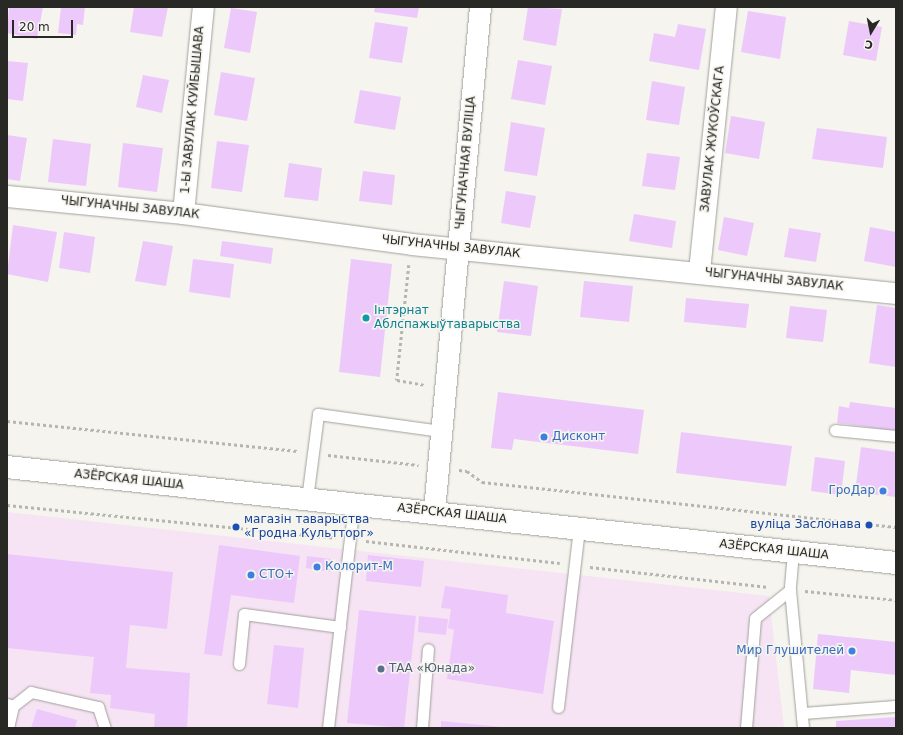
<!DOCTYPE html>
<meta charset="utf-8">
<style>
body{margin:0}
#map{position:relative;width:903px;height:735px;overflow:hidden;background:#f5f4ee;font-family:"DejaVu Sans",sans-serif}
div>[style]{position:absolute}
[style*='--x']{left:calc(var(--x)*1px);top:calc(var(--y)*1px);width:calc(var(--w)*1px);rotate:calc(var(--a)*1deg)}
.industrial>*{inset:0;background:#f6e4f4}
.building>*{inset:0;background:#ecc9fa}
.path>*{height:2.5px;margin-top:-1.25px;transform-origin:0;background:repeating-linear-gradient(90deg,#b6b5b0 0 3px,transparent 0 6px)}
.roads{filter:drop-shadow(0 0 1px #a1a09a) drop-shadow(0 0 1px #a1a09a)}
.lane>*{height:11px;margin:-5.5px;padding:0 5.5px;transform-origin:5.5px;border-radius:5.5px;background:#fff}
.street>*{height:21px;margin:-10.5px;padding:0 10.5px;transform-origin:10.5px;border-radius:10.5px;background:#fff}
.secondary>*{height:22px;margin:-11px;padding:0 11px;transform-origin:11px;border-radius:11px;background:#fff}
.dots>*{width:11px;height:11px;translate:-50% -50%;box-sizing:border-box;border:2px solid #f5f4ee;border-radius:50%}
span{translate:-50% -50%;white-space:nowrap;text-align:center;line-height:1.15;-webkit-text-stroke:3px #f5f4ee;paint-order:stroke}
.street-label{font-size:12px;color:#282825}
.culture-label{font-size:12px;color:#0d838f}
.left{translate:0 -50%;text-align:left}
.shop-label{font-size:12px;color:#366cbe}
.right{translate:-100% -50%;text-align:right}
.transit-label{font-size:12px;color:#164399}
.service-label{font-size:12px;color:#4e5e75}
.frame{position:absolute;inset:0;border:8px solid #282825;pointer-events:none}
.north{position:absolute;left:851px;top:12px;width:40px;height:40px;-webkit-text-stroke:3px #f5f4ee;paint-order:stroke;rotate:190deg;font-size:11px;font-weight:700;line-height:16px;text-align:center;color:#282825}
.north::after{content:'';display:block;margin:auto;width:14px;height:18px;background:#282825;clip-path:polygon(50% 0,100% 100%,50% 72%,0 100%)}
.scale{position:absolute;left:12px;top:20px;width:61px;height:18px;box-sizing:border-box;border:2px solid #282825;border-top:0;padding-left:5px;font-size:12px;line-height:14px;white-space:nowrap;color:#282825;-webkit-text-stroke:3px #f5f4ee;paint-order:stroke}
</style>
<div id="map">
<div class="industrial">
<i style="clip-path:polygon(7px 512px,769px 596px,784px 728px,7px 728px)"></i>
</div>
<div class="building">
<i style="clip-path:polygon(9px 7px,43px 7px,37px 39px,7px 33px)"></i>
<i style="clip-path:polygon(61px 7px,85px 7px,83px 25px,77px 24px,76px 35px,58px 33px)"></i>
<i style="clip-path:polygon(134px 7px,168px 7px,162px 37px,130px 32px)"></i>
<i style="clip-path:polygon(375px 7px,419px 7px,417px 18px,374px 12px)"></i>
<i style="clip-path:polygon(528px 7px,562px 9px,556px 46px,523px 40px)"></i>
<i style="clip-path:polygon(231px 8px,257px 12px,250px 53px,224px 48px)"></i>
<i style="clip-path:polygon(748px 11px,786px 17px,780px 59px,741px 52px)"></i>
<i style="clip-path:polygon(849px 21px,882px 27px,876px 61px,843px 55px)"></i>
<i style="clip-path:polygon(375px 22px,408px 27px,402px 63px,369px 58px)"></i>
<i style="clip-path:polygon(678px 24px,706px 29px,699px 70px,649px 61px,654px 33px,675px 37px)"></i>
<i style="clip-path:polygon(518px 60px,552px 66px,545px 105px,511px 99px)"></i>
<i style="clip-path:polygon(7px 61px,28px 63px,23px 101px,7px 99px)"></i>
<i style="clip-path:polygon(221px 72px,255px 78px,247px 121px,214px 115px)"></i>
<i style="clip-path:polygon(143px 75px,169px 80px,162px 113px,136px 107px)"></i>
<i style="clip-path:polygon(652px 81px,685px 87px,679px 125px,646px 120px)"></i>
<i style="clip-path:polygon(360px 90px,401px 97px,395px 130px,354px 123px)"></i>
<i style="clip-path:polygon(731px 116px,765px 122px,759px 159px,725px 153px)"></i>
<i style="clip-path:polygon(511px 122px,545px 128px,537px 176px,504px 171px)"></i>
<i style="clip-path:polygon(817px 128px,887px 137px,883px 168px,812px 159px)"></i>
<i style="clip-path:polygon(7px 135px,27px 138px,20px 181px,7px 179px)"></i>
<i style="clip-path:polygon(53px 139px,91px 144px,86px 186px,48px 182px)"></i>
<i style="clip-path:polygon(217px 141px,249px 145px,242px 192px,211px 188px)"></i>
<i style="clip-path:polygon(123px 143px,163px 148px,157px 192px,118px 187px)"></i>
<i style="clip-path:polygon(647px 153px,680px 157px,675px 190px,642px 186px)"></i>
<i style="clip-path:polygon(289px 163px,322px 168px,318px 201px,284px 197px)"></i>
<i style="clip-path:polygon(363px 171px,395px 175px,392px 205px,359px 201px)"></i>
<i style="clip-path:polygon(506px 191px,536px 196px,530px 228px,501px 223px)"></i>
<i style="clip-path:polygon(634px 214px,676px 221px,672px 248px,629px 241px)"></i>
<i style="clip-path:polygon(724px 217px,754px 223px,747px 256px,718px 250px)"></i>
<i style="clip-path:polygon(13px 225px,57px 232px,48px 282px,7px 274px)"></i>
<i style="clip-path:polygon(870px 227px,896px 232px,896px 267px,864px 261px)"></i>
<i style="clip-path:polygon(789px 228px,821px 233px,816px 262px,784px 257px)"></i>
<i style="clip-path:polygon(64px 232px,95px 237px,90px 273px,59px 268px)"></i>
<i style="clip-path:polygon(143px 241px,173px 246px,166px 286px,135px 281px)"></i>
<i style="clip-path:polygon(222px 241px,273px 248px,271px 264px,220px 256px)"></i>
<i style="clip-path:polygon(193px 259px,234px 264px,230px 298px,189px 292px)"></i>
<i style="clip-path:polygon(351px 259px,392px 264px,380px 377px,339px 372px)"></i>
<i style="clip-path:polygon(504px 281px,538px 286px,531px 336px,497px 332px)"></i>
<i style="clip-path:polygon(584px 281px,633px 286px,629px 322px,580px 317px)"></i>
<i style="clip-path:polygon(686px 298px,749px 304px,746px 328px,684px 322px)"></i>
<i style="clip-path:polygon(877px 305px,896px 308px,896px 367px,869px 363px)"></i>
<i style="clip-path:polygon(790px 306px,827px 310px,823px 342px,786px 338px)"></i>
<i style="clip-path:polygon(498px 392px,644px 410px,638px 454px,514px 439px,512px 450px,491px 448px)"></i>
<i style="clip-path:polygon(850px 402px,896px 408px,896px 431px,837px 423px,839px 406px,849px 408px)"></i>
<i style="clip-path:polygon(681px 432px,792px 446px,786px 486px,676px 473px)"></i>
<i style="clip-path:polygon(861px 447px,896px 452px,896px 497px,855px 492px)"></i>
<i style="clip-path:polygon(815px 457px,845px 461px,841px 495px,811px 491px)"></i>
<i style="clip-path:polygon(219px 545px,300px 556px,294px 603px,231px 595px,222px 656px,204px 654px)"></i>
<i style="clip-path:polygon(7px 554px,173px 572px,167px 629px,130px 625px,126px 668px,190px 673px,187px 728px,154px 728px,155px 714px,110px 708px,111px 695px,90px 693px,94px 657px,7px 648px)"></i>
<i style="clip-path:polygon(368px 555px,424px 561px,421px 587px,366px 581px)"></i>
<i style="clip-path:polygon(307px 556px,331px 559px,330px 572px,306px 568px)"></i>
<i style="clip-path:polygon(445px 586px,508px 595px,506px 613px,554px 621px,543px 694px,447px 679px,454px 630px,448px 628px,451px 609px,441px 608px)"></i>
<i style="clip-path:polygon(359px 610px,416px 616px,404px 728px,347px 723px)"></i>
<i style="clip-path:polygon(419px 616px,448px 619px,446px 635px,418px 632px)"></i>
<i style="clip-path:polygon(818px 634px,896px 642px,896px 675px,851px 670px,849px 693px,813px 689px)"></i>
<i style="clip-path:polygon(274px 645px,304px 648px,298px 708px,267px 704px)"></i>
<i style="clip-path:polygon(37px 709px,77px 720px,75px 728px,31px 728px)"></i>
<i style="clip-path:polygon(896px 717px,896px 728px,836px 728px,836px 721px)"></i>
<i style="clip-path:polygon(441px 721px,502px 727px,502px 728px,441px 728px)"></i>
</div>
<div class="path">
<i style="--x:409;--y:265;--w:116;--a:96"></i>
<i style="--x:397;--y:380;--w:28;--a:10"></i>
<i style="--x:7;--y:421;--w:292;--a:5.9"></i>
<i style="--x:328;--y:455;--w:91;--a:6.3"></i>
<i style="--x:459;--y:470;--w:8;--a:7"></i>
<i style="--x:467;--y:471;--w:19;--a:36"></i>
<i style="--x:482;--y:482;--w:416;--a:6.2"></i>
<i style="--x:7;--y:505;--w:330;--a:5.7"></i>
<i style="--x:366;--y:541;--w:195;--a:6.5"></i>
<i style="--x:590;--y:567;--w:179;--a:6.4"></i>
<i style="--x:805;--y:591;--w:91;--a:5.6"></i>
</div>
<div class="roads">
<div class="lane">
<i style="--x:835;--y:430;--w:61;--a:5.6"></i>
<i style="--x:307;--y:499;--w:86;--a:-82.6"></i>
<i style="--x:318;--y:414;--w:124;--a:7.9"></i>
<i style="--x:793;--y:552;--w:38;--a:95"></i>
<i style="--x:790;--y:590;--w:139;--a:84.6"></i>
<i style="--x:239;--y:664;--w:50;--a:-84.3"></i>
<i style="--x:244;--y:614;--w:97;--a:7.7"></i>
<i style="--x:7;--y:704;--w:6;--a:18"></i>
<i style="--x:13;--y:706;--w:23;--a:103"></i>
<i style="--x:13;--y:706;--w:23;--a:-38"></i>
<i style="--x:31;--y:692;--w:69;--a:12.6"></i>
<i style="--x:98;--y:707;--w:22;--a:72"></i>
<i style="--x:558;--y:707;--w:180;--a:-83.3"></i>
<i style="--x:802;--y:713;--w:94;--a:-4.3"></i>
<i style="--x:328;--y:728;--w:226;--a:-83.4"></i>
<i style="--x:422;--y:728;--w:79;--a:-85.7"></i>
<i style="--x:746;--y:728;--w:110;--a:-85.3"></i>
<i style="--x:755;--y:618;--w:45;--a:-38.7"></i>
</div>
<div class="street">
<i style="--x:7;--y:196;--w:177;--a:5.5"></i>
<i style="--x:183;--y:213;--w:231;--a:7.7"></i>
<i style="--x:412;--y:244;--w:486;--a:5.8"></i>
<i style="--x:183;--y:213;--w:207;--a:-84.5"></i>
<i style="--x:699;--y:271;--w:265;--a:-84.2"></i>
<i style="--x:434;--y:511;--w:506;--a:-84.79"></i>
</div>
<div class="secondary">
<i style="--x:7;--y:467;--w:894;--a:6.16"></i>
</div>
</div>
<div class="dots">
<i style="left:366px;top:318px;background:#0f9aa8"></i>
<i style="left:544px;top:437px;background:#3f7fe0"></i>
<i style="left:883px;top:491px;background:#3f7fe0"></i>
<i style="left:869px;top:525px;background:#1a4fb4"></i>
<i style="left:236px;top:527px;background:#1a4fb4"></i>
<i style="left:317px;top:567px;background:#3f7fe0"></i>
<i style="left:251px;top:575px;background:#3f7fe0"></i>
<i style="left:852px;top:651px;background:#3f7fe0"></i>
<i style="left:381px;top:669px;background:#5c6f8a"></i>
</div>
<div class="street-label">
<span style="left:193px;top:110px;rotate:-85deg">1-Ы ЗАВУЛАК КУЙБЫШАВА</span>
<span style="left:713px;top:139px;rotate:-84deg">ЗАВУЛАК ЖУКОЎСКАГА</span>
<span style="left:466px;top:163px;rotate:-85deg">ЧЫГУНАЧНАЯ ВУЛІЦА</span>
<span style="left:130px;top:208px;rotate:6deg">ЧЫГУНАЧНЫ ЗАВУЛАК</span>
<span style="left:451px;top:247px;rotate:6deg">ЧЫГУНАЧНЫ ЗАВУЛАК</span>
<span style="left:774px;top:280px;rotate:6deg">ЧЫГУНАЧНЫ ЗАВУЛАК</span>
<span style="left:129px;top:480px;rotate:6deg">АЗЁРСКАЯ ШАША</span>
<span style="left:452px;top:514px;rotate:6deg">АЗЁРСКАЯ ШАША</span>
<span style="left:774px;top:550px;rotate:6deg">АЗЁРСКАЯ ШАША</span>
</div>
<div class="culture-label">
<span class="left" style="left:374px;top:318px">Інтэрнат<br>Аблспажыўтаварыства</span>
</div>
<div class="shop-label">
<span class="left" style="left:552px;top:437px">Дисконт</span>
<span class="right" style="left:875px;top:491px">ГроДар</span>
<span class="left" style="left:325px;top:567px">Колорит-М</span>
<span class="left" style="left:259px;top:575px">СТО+</span>
<span class="right" style="left:844px;top:651px">Мир Глушителей</span>
</div>
<div class="transit-label">
<span class="left" style="left:244px;top:527px">магазін таварыства<br>«Гродна Культторг»</span>
<span class="right" style="left:861px;top:525px">вуліца Заслонава</span>
</div>
<div class="service-label">
<span class="left" style="left:389px;top:669px">ТАА «Юнада»</span>
</div>
<div class="frame"></div>
<div class="north">С</div>
<div class="scale">20 m</div>
</div>
